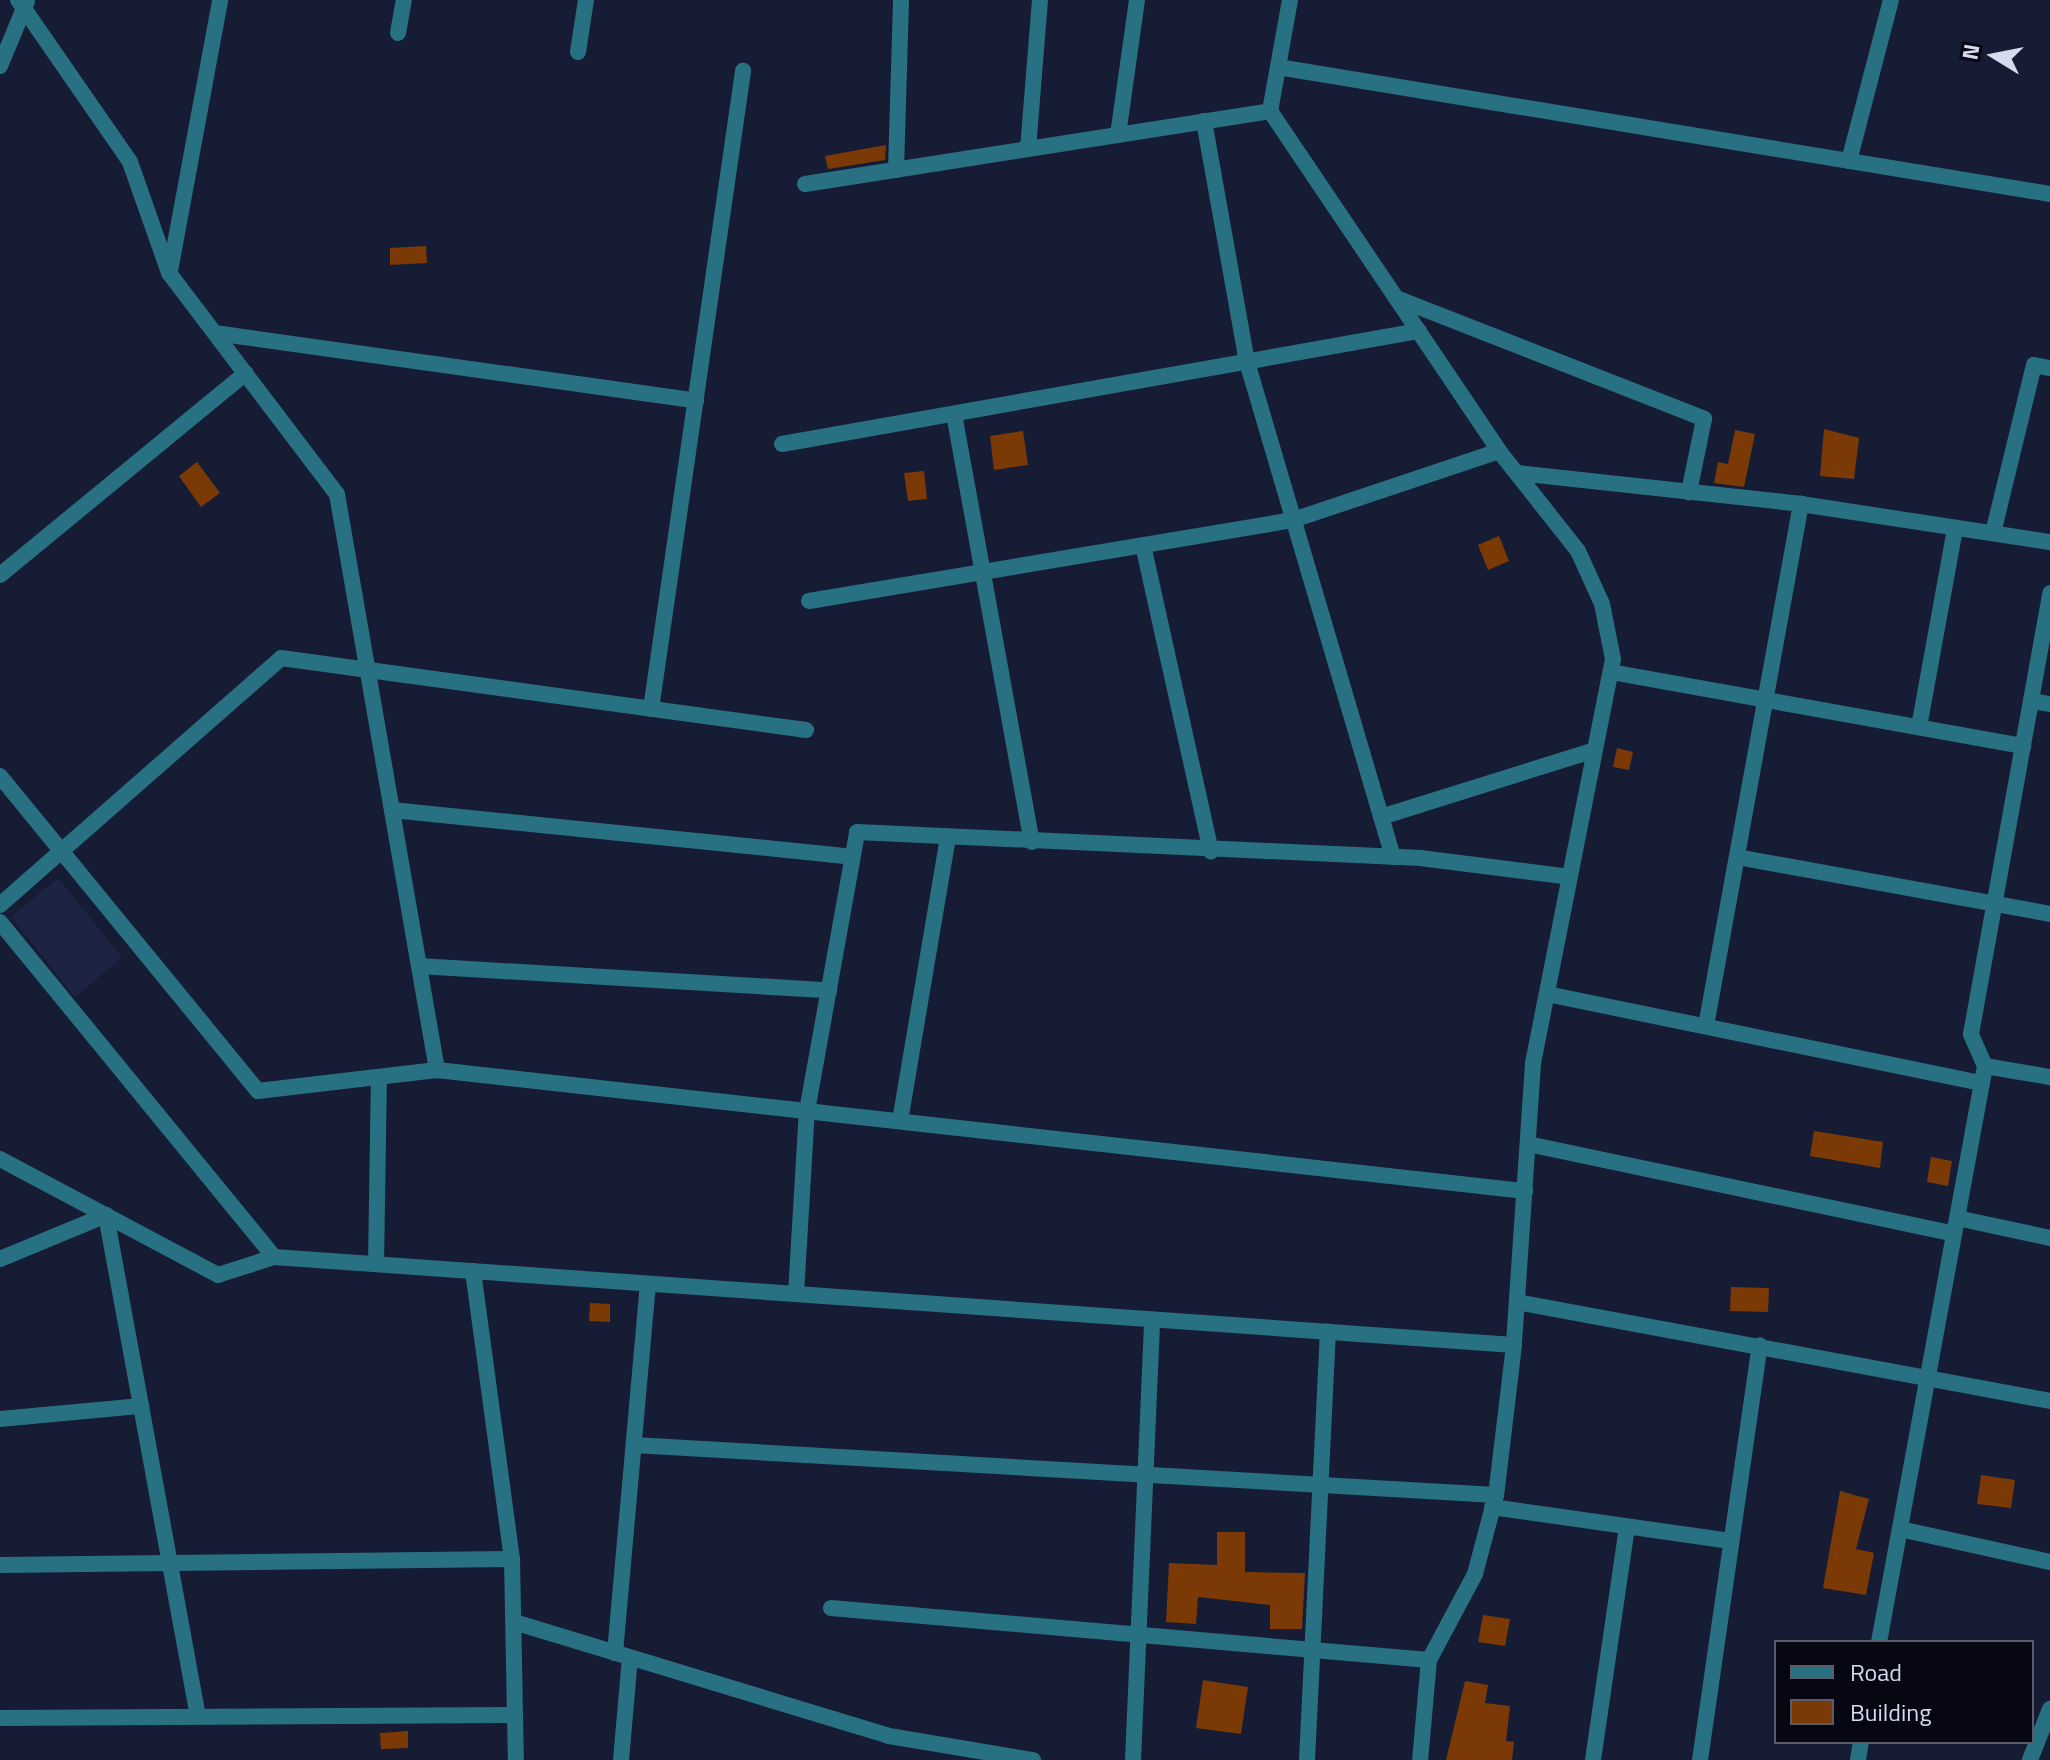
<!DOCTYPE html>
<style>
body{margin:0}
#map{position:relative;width:2050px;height:1760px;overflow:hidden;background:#171c35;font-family:"Titillium Web",sans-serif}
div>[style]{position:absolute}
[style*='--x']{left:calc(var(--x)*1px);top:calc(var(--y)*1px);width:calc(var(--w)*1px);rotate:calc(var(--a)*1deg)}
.built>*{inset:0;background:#1d2343}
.building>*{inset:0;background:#7b3906}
.minor>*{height:16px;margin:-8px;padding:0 8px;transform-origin:8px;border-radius:8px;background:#287182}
span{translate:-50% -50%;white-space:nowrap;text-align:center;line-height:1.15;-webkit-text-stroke:7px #060712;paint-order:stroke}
.legend{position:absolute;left:1774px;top:1640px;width:260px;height:104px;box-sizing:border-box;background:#060712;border:2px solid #595c6a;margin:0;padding:10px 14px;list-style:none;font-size:24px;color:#d6dbed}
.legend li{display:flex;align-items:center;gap:16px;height:40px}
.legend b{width:40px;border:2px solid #595c6a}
.north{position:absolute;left:1954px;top:16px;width:80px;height:80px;-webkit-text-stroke:6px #060712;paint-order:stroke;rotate:280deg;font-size:22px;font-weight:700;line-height:32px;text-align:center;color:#d6dbed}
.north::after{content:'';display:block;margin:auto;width:28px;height:36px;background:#d6dbed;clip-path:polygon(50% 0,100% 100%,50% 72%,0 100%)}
</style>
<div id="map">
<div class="built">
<i style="clip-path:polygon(58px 878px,122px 957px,75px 997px,11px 917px)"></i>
</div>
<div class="building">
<i style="clip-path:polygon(886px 145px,885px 160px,828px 169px,825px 156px)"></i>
<i style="clip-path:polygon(426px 246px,427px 263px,390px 265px,390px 248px)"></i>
<i style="clip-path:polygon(1824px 429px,1859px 438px,1854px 479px,1820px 476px)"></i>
<i style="clip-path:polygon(1735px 430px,1755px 434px,1744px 487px,1714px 483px,1718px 462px,1728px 464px)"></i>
<i style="clip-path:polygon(1023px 431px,1028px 465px,994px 470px,990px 436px)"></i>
<i style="clip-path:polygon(197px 462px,220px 493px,201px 507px,179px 476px)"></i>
<i style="clip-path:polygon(924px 471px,927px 499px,908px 501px,904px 473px)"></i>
<i style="clip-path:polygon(1499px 536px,1509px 561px,1488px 570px,1478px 545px)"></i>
<i style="clip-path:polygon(1617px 748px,1633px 752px,1629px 770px,1613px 767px)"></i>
<i style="clip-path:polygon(1814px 1131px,1883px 1142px,1880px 1168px,1810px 1156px)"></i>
<i style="clip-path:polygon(1931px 1157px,1952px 1161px,1948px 1186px,1927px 1182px)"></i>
<i style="clip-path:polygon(1731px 1287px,1769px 1288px,1768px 1312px,1730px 1311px)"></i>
<i style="clip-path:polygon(590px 1303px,610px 1304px,610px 1322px,589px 1321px)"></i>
<i style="clip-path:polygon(1981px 1475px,2015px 1480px,2011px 1508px,1977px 1504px)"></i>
<i style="clip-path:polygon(1840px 1491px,1869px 1499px,1856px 1549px,1874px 1553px,1866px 1595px,1823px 1588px)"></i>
<i style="clip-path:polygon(1217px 1532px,1245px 1532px,1245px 1572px,1305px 1573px,1302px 1629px,1270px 1629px,1270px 1605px,1198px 1597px,1196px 1624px,1166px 1622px,1169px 1563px,1217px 1565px)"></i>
<i style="clip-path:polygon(1483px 1615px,1510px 1619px,1505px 1646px,1478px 1642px)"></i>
<i style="clip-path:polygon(1203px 1680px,1248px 1687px,1241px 1734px,1196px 1728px)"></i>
<i style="clip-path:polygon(1465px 1681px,1488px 1685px,1485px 1703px,1510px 1706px,1506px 1741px,1514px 1742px,1512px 1760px,1446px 1760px)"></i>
<i style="clip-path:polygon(408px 1731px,408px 1748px,381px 1749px,380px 1733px)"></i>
</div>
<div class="minor">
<i style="--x:18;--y:0;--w:197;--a:55.3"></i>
<i style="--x:130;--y:162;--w:118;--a:70.6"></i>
<i style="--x:169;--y:273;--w:278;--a:52.8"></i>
<i style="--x:337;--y:494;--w:585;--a:80.15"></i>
<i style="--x:1290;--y:0;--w:113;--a:100.2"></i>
<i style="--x:1270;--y:111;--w:410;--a:56"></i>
<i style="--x:1499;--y:451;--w:127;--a:51.7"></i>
<i style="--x:1578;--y:551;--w:58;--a:65.6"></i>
<i style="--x:1602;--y:604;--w:56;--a:78.7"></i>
<i style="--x:1613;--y:659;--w:413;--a:101.2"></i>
<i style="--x:1533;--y:1064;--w:282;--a:93.9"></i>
<i style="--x:1514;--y:1345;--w:151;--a:96.8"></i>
<i style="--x:1496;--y:1495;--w:82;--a:104.9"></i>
<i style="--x:1475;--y:1574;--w:98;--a:118.1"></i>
<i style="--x:1429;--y:1660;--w:100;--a:95.1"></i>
<i style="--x:398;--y:33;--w:34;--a:-80"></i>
<i style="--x:578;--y:52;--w:53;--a:-81.3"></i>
<i style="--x:0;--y:66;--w:70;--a:-67.4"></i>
<i style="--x:1278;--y:67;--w:782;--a:9.34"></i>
<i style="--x:1204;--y:121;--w:245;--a:79.9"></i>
<i style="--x:1247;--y:362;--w:516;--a:73.57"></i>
<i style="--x:1118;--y:135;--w:136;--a:-82"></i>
<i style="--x:1028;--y:149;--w:149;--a:-85.4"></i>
<i style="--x:1849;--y:161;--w:166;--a:-75.4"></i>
<i style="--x:896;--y:170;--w:170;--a:-88.3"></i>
<i style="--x:805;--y:184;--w:471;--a:-8.9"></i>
<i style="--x:170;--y:271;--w:276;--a:-79.5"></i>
<i style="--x:1396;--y:298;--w:331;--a:21.4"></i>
<i style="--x:1704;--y:419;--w:75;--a:101.6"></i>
<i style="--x:215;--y:333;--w:486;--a:8"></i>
<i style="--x:954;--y:414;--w:435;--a:79.7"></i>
<i style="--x:782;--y:444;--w:647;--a:-10.06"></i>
<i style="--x:1517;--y:473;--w:286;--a:6.2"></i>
<i style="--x:1801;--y:504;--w:252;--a:8.7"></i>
<i style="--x:1993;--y:533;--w:173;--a:-76.3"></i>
<i style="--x:2034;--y:365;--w:16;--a:11"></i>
<i style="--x:1143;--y:545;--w:314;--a:77.5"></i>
<i style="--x:0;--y:575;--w:318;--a:-39.4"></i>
<i style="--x:809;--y:601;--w:491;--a:-9.5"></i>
<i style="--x:1293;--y:520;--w:217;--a:-18.5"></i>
<i style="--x:1611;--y:672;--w:419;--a:10.2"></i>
<i style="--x:2031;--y:701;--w:19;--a:9"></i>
<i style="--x:651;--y:709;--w:645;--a:-81.79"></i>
<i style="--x:1919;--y:727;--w:202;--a:-79.7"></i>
<i style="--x:0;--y:776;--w:407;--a:50.7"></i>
<i style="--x:258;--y:1091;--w:180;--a:-6.7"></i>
<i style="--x:437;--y:1070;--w:1095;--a:6.35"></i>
<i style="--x:392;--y:810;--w:462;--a:5.8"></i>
<i style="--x:1381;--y:817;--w:224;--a:-17.4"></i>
<i style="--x:1737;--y:857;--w:318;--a:10.3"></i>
<i style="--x:0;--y:905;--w:374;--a:-41.3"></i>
<i style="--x:281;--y:658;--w:530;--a:7.81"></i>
<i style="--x:0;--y:922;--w:433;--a:50.7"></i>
<i style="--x:419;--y:966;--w:411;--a:3.4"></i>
<i style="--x:1547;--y:994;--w:444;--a:11.6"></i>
<i style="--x:1706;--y:1026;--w:531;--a:-79.69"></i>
<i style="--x:1985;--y:1066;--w:66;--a:9.6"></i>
<i style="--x:900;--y:1121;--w:288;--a:-80.4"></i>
<i style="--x:1528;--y:1144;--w:435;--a:11.9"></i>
<i style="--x:0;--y:1159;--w:247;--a:28"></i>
<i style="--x:218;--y:1275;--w:59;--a:-17.8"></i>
<i style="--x:274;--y:1257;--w:1243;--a:4.06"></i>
<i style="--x:1957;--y:1218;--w:95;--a:12.1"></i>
<i style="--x:0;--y:1259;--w:115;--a:-22.5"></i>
<i style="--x:106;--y:1215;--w:510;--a:79.61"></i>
<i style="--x:376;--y:1264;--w:187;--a:-89.1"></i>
<i style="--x:473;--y:1271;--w:291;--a:82.3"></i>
<i style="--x:512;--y:1559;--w:201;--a:88.9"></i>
<i style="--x:796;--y:1294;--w:183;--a:-86.6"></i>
<i style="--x:807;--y:1111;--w:283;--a:-79.8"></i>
<i style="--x:857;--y:832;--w:564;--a:2.64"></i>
<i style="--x:1420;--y:858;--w:151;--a:7.2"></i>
<i style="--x:1517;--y:1302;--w:542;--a:10.52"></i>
<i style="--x:0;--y:1419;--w:142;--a:-5.3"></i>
<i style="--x:634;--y:1445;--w:863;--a:3.32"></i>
<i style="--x:1492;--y:1507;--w:241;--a:8.1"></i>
<i style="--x:1900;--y:1529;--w:154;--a:12.4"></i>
<i style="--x:0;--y:1565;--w:512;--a:-0.67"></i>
<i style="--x:831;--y:1608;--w:600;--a:4.97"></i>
<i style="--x:514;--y:1622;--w:392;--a:16.9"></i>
<i style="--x:889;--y:1736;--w:146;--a:9.5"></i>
<i style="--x:1879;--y:1642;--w:586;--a:-79.57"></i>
<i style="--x:1985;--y:1066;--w:35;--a:-114"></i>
<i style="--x:1971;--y:1034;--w:448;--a:-79.8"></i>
<i style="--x:615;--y:1653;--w:370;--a:-84.9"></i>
<i style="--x:0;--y:1718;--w:515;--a:-0.33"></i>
<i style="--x:621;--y:1760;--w:103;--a:-85"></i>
<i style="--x:1133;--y:1760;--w:441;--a:-87.5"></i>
<i style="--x:1307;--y:1760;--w:429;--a:-87.2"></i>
<i style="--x:1593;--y:1760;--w:235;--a:-81.7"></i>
<i style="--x:1700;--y:1760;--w:419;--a:-81.8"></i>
<i style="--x:1858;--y:1760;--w:18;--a:-81"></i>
<i style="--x:2030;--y:1760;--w:55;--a:-68.6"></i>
</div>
<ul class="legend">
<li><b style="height:10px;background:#287182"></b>Road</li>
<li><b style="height:22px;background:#7b3906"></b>Building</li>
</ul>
<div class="north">N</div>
</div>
